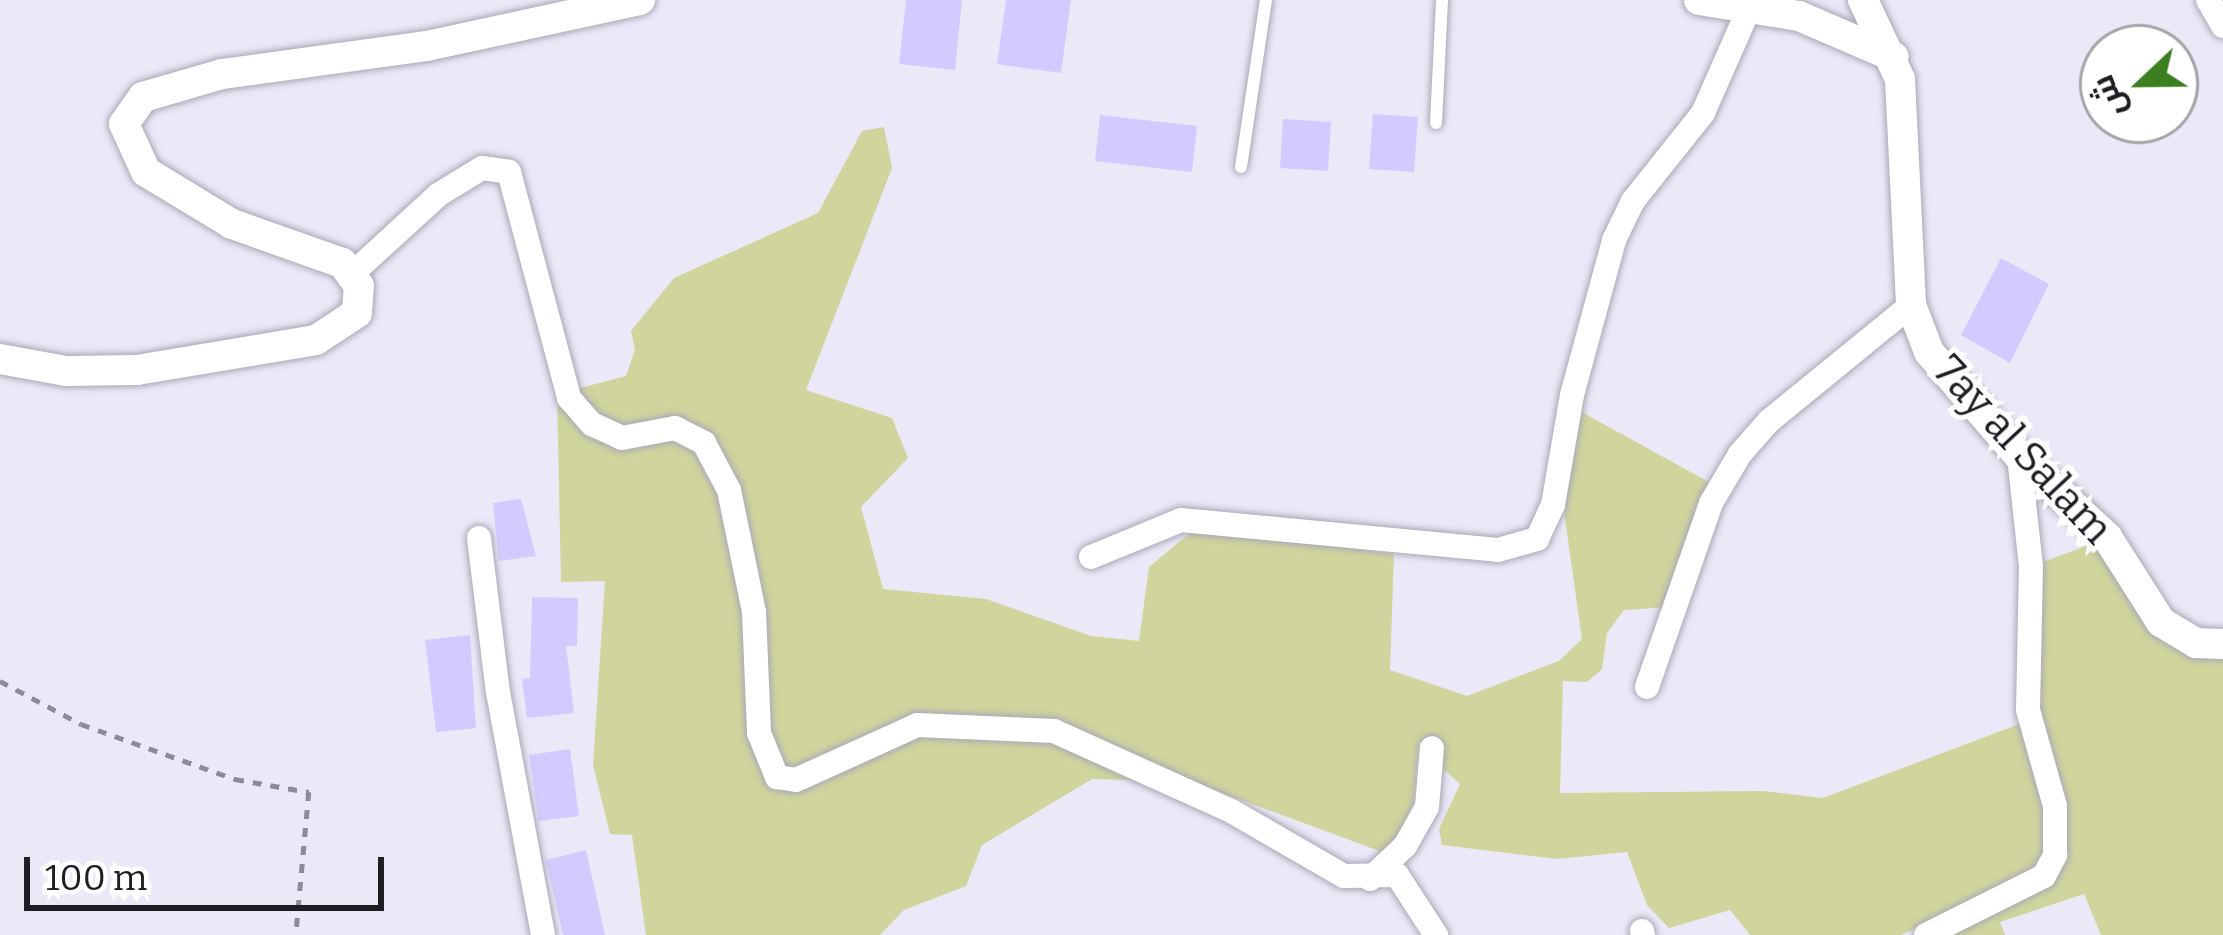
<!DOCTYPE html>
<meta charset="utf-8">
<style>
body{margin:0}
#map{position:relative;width:2223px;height:935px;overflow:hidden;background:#ebe8f8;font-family:Bitter,Cairo,serif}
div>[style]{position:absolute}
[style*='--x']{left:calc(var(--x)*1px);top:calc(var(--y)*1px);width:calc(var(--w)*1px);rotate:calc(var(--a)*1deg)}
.green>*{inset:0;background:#cfd59c}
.building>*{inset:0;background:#d5caff}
.path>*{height:4.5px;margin-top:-2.25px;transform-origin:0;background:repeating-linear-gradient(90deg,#8d8b97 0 9px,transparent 0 18px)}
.roads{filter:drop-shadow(0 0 3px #aba8b7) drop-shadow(0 0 3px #aba8b7)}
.service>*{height:12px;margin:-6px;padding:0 6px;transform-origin:6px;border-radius:6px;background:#fff}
.minor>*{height:24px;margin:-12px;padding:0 12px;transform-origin:12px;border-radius:12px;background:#fff}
.tertiary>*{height:30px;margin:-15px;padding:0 15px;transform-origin:15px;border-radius:15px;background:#fff}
span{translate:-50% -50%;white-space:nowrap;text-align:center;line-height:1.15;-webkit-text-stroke:10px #fff;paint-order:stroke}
.street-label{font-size:42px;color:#1e1d23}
.north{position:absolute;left:2079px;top:24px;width:120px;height:120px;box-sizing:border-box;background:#fff;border:3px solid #a5a5a7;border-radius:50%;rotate:248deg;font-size:33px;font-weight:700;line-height:48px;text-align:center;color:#1e1d23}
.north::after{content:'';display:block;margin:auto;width:42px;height:54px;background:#3b7f21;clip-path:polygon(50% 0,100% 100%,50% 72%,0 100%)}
.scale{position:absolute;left:24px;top:857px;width:360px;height:54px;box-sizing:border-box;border:6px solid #1e1d23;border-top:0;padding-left:15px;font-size:36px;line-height:42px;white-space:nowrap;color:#1e1d23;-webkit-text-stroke:9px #fff;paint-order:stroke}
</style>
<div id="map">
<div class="green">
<i style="clip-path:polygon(884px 127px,892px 168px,806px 390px,892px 418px,908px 458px,861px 507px,883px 589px,986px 599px,1091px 636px,1139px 641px,1149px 567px,1196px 528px,1394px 554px,1390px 670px,1467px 696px,1559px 661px,1582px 639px,1562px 497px,1578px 410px,1725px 491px,1670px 607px,1624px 610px,1607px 633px,1602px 669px,1587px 682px,1563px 681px,1560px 793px,1764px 791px,1823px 798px,2038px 717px,2040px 563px,2102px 540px,2145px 627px,2192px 654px,2223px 648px,2223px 935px,2101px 935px,2084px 894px,2000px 922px,2005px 935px,1943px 935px,1931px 921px,1901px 935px,1750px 935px,1730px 910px,1669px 928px,1647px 905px,1627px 852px,1557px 859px,1442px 845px,1439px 829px,1460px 784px,1442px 768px,1443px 741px,1419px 742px,1414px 800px,1398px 842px,1382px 852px,1193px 782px,1092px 779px,982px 845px,966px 886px,904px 910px,880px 935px,646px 935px,632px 835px,610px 834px,593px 765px,605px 581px,561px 582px,557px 394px,626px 376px,635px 350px,631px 331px,674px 278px,818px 213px,862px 131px)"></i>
</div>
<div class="building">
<i style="clip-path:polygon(906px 0,962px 0,955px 70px,899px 64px)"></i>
<i style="clip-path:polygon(1006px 0,1071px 0,1061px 73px,997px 64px)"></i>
<i style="clip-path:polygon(1373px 114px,1418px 117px,1414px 172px,1369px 169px)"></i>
<i style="clip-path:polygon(1100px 115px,1197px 126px,1192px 172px,1095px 161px)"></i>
<i style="clip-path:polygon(1283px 119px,1331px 122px,1328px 171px,1280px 168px)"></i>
<i style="clip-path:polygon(2001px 258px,2049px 284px,2010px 363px,1961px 335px)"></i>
<i style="clip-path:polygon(521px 499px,536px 556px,499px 561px,493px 503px)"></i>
<i style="clip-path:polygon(532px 597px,578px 598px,577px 646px,566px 646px,574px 713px,527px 718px,522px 679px,530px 678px)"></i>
<i style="clip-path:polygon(470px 635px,476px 728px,436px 732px,425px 640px)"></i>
<i style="clip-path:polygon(570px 749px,579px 816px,539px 821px,529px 755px)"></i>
<i style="clip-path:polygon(586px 850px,605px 935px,563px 935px,546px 860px)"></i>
</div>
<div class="path">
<i style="--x:0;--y:681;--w:92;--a:28"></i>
<i style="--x:81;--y:724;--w:164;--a:19.7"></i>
<i style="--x:235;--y:779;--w:75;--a:10"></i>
<i style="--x:309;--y:792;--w:144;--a:95.2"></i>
</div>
<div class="roads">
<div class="service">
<i style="--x:1436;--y:123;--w:123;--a:-87.2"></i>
<i style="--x:1241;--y:167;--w:169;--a:-81.5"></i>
</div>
<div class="minor">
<i style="--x:2208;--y:0;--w:30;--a:60"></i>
<i style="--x:353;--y:273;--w:115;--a:-42.5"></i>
<i style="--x:438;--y:195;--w:52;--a:-31.5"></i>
<i style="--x:482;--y:168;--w:27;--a:8"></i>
<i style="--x:509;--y:172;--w:234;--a:75.1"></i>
<i style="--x:569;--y:398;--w:35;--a:49"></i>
<i style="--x:592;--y:424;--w:33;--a:25"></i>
<i style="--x:622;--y:438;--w:54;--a:-10.7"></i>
<i style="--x:675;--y:428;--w:33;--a:27"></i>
<i style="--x:704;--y:443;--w:53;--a:62"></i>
<i style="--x:729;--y:490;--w:125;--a:78.4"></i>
<i style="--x:754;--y:612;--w:121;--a:87.6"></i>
<i style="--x:759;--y:733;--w:48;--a:67.8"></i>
<i style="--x:777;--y:777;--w:19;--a:9"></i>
<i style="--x:796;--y:780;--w:133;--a:-24.4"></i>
<i style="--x:917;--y:725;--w:137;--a:2.5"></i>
<i style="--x:1054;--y:731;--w:196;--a:24.3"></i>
<i style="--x:1233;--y:812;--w:128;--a:30"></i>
<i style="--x:1344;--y:876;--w:53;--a:-1.1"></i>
<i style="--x:1397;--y:875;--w:72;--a:57"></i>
<i style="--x:479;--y:538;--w:155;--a:83"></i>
<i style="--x:498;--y:692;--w:247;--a:79.5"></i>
<i style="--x:1091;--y:557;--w:97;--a:-22.3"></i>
<i style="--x:1181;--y:520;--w:318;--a:5.4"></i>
<i style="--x:1498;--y:550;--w:41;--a:-15.8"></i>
<i style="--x:1537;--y:539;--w:38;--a:-65"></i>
<i style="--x:1553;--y:505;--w:112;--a:-80.2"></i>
<i style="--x:1572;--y:395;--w:161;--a:-74.8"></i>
<i style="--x:1614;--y:240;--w:43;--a:-64"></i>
<i style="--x:1633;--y:201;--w:112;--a:-51.5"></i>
<i style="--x:1703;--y:113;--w:111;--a:-66.2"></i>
<i style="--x:1647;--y:687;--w:195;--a:-70.8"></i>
<i style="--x:1711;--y:503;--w:57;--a:-59.4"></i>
<i style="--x:1740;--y:454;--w:44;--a:-48.7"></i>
<i style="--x:1769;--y:421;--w:183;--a:-39.2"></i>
<i style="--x:1370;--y:879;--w:48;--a:-43.3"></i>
<i style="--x:1405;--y:846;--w:45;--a:-60.6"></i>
<i style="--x:1427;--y:807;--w:59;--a:-85.2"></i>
<i style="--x:1642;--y:931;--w:4;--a:76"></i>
<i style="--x:1926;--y:935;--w:132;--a:-26.6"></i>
<i style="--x:2044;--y:876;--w:24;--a:-62"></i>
<i style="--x:2055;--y:855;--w:49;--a:-90"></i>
<i style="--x:2055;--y:806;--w:100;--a:-105.7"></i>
<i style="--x:2028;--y:710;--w:143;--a:-88.8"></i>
<i style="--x:2031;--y:567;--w:112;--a:-96.2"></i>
</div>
<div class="tertiary">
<i style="--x:1699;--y:0;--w:101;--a:9.1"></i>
<i style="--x:1799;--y:16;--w:103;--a:23.3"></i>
<i style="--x:1863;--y:0;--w:87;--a:64.9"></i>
<i style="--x:1900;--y:79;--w:226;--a:87.2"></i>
<i style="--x:1911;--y:305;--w:50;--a:69"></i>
<i style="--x:1929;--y:352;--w:138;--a:49.1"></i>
<i style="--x:2019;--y:456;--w:120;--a:42.6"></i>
<i style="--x:2107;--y:537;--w:101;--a:57.6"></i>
<i style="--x:2161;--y:622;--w:41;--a:31"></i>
<i style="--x:2196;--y:643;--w:27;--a:2"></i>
<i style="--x:0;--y:359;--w:67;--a:10.3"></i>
<i style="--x:66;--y:371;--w:71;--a:-0.8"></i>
<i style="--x:137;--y:370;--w:181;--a:-9.5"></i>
<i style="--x:316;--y:340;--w:49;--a:-33.4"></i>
<i style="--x:357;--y:313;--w:27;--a:-86"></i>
<i style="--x:359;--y:286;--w:29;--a:-126"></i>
<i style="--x:342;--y:263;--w:117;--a:-160.5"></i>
<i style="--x:232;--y:224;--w:100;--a:-148.8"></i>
<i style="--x:146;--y:172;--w:53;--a:-114.6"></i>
<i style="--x:124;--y:124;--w:33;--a:-55"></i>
<i style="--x:143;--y:97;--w:82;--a:-16.2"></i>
<i style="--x:222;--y:74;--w:207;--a:-7.8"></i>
<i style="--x:427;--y:46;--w:218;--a:-12.2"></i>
</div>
</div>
<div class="street-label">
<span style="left:2023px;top:450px;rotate:47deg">7ay al Salam</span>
</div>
<div class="north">ش</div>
<div class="scale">100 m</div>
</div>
